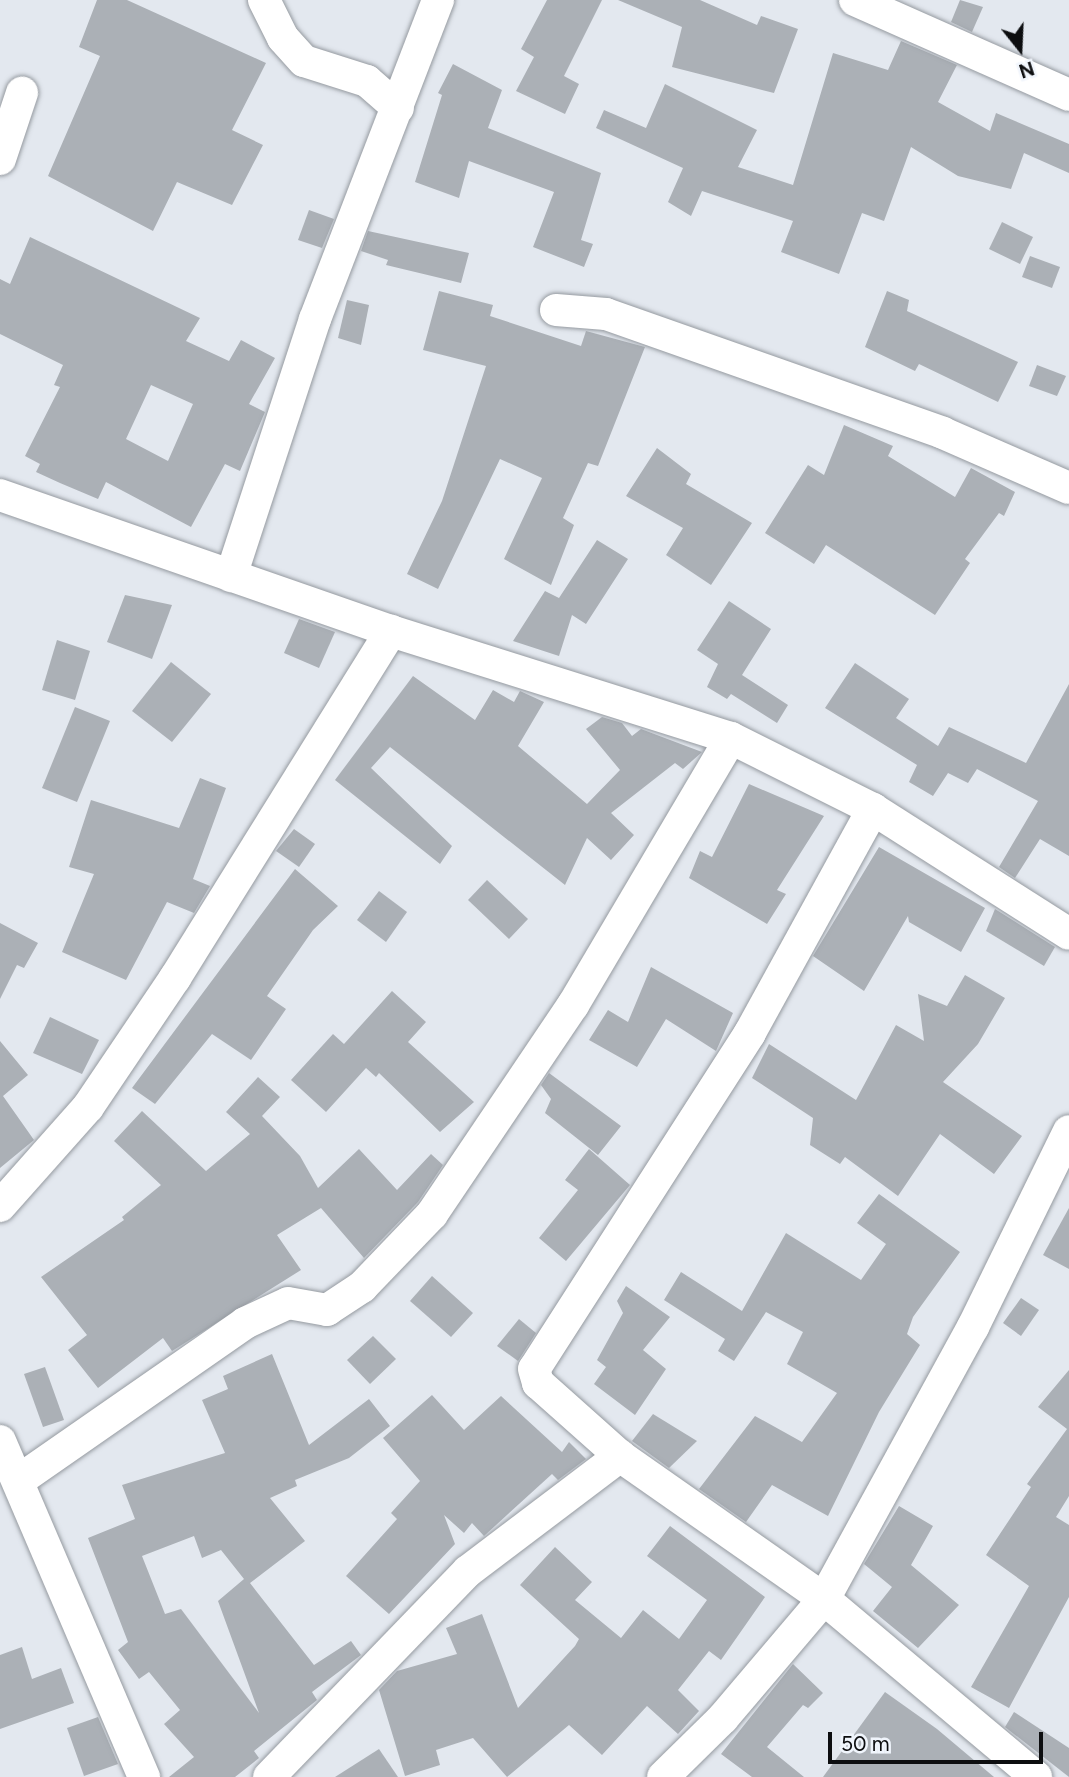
<!DOCTYPE html>
<style>
body{margin:0}
#map{position:relative;width:1069px;height:1777px;overflow:hidden;background:#e3e8ef;font-family:Figtree,sans-serif}
div>[style]{position:absolute}
[style*='--x']{left:calc(var(--x)*1px);top:calc(var(--y)*1px);width:calc(var(--w)*1px);rotate:calc(var(--a)*1deg)}
.building>*{inset:0;background:#abb0b6}
.roads{filter:drop-shadow(0 0 2px #959aa0) drop-shadow(0 0 2px #959aa0)}
.minor>*{height:32px;margin:-16px;padding:0 16px;transform-origin:16px;border-radius:16px;background:#fff}
span{translate:-50% -50%;white-space:nowrap;text-align:center;line-height:1.15;-webkit-text-stroke:6px #f0f5fc;paint-order:stroke}
.north{position:absolute;left:985px;top:14px;width:70px;height:70px;-webkit-text-stroke:5px #f0f5fc;paint-order:stroke;rotate:162deg;font-size:19px;font-weight:700;line-height:28px;text-align:center;color:#0d0e10}
.north::after{content:'';display:block;margin:auto;width:24px;height:32px;background:#0d0e10;clip-path:polygon(50% 0,100% 100%,50% 72%,0 100%)}
.scale{position:absolute;left:828px;top:1732px;width:215px;height:32px;box-sizing:border-box;border:4px solid #0d0e10;border-top:0;padding-left:9px;font-size:21px;line-height:24px;white-space:nowrap;color:#0d0e10;-webkit-text-stroke:5px #f0f5fc;paint-order:stroke}
</style>
<div id="map">
<div class="building">
<i style="clip-path:polygon(97px 0,127px 0,266px 63px,232px 130px,263px 145px,232px 205px,177px 182px,153px 231px,48px 176px,100px 56px,79px 47px)"></i>
<i style="clip-path:polygon(547px 0,602px 0,564px 76px,579px 84px,565px 114px,516px 91px,534px 57px,521px 49px)"></i>
<i style="clip-path:polygon(618px 0,700px 0,757px 25px,761px 16px,798px 29px,774px 93px,672px 67px,682px 27px)"></i>
<i style="clip-path:polygon(960px 0,983px 7px,972px 32px,951px 22px)"></i>
<i style="clip-path:polygon(901px 41px,957px 65px,938px 102px,990px 131px,996px 113px,1069px 144px,1069px 173px,1024px 153px,1011px 189px,958px 176px,911px 147px,884px 221px,862px 213px,839px 274px,781px 252px,793px 221px,702px 191px,691px 216px,668px 202px,683px 168px,596px 128px,604px 110px,646px 128px,665px 84px,757px 130px,738px 167px,793px 185px,833px 53px,888px 70px)"></i>
<i style="clip-path:polygon(453px 64px,502px 90px,488px 128px,601px 173px,581px 240px,593px 244px,584px 267px,533px 247px,554px 192px,469px 161px,459px 198px,415px 182px,442px 95px,438px 93px)"></i>
<i style="clip-path:polygon(309px 210px,334px 219px,322px 248px,298px 240px)"></i>
<i style="clip-path:polygon(1002px 222px,1033px 237px,1020px 264px,989px 249px)"></i>
<i style="clip-path:polygon(368px 231px,469px 253px,461px 283px,386px 265px,388px 260px,361px 251px)"></i>
<i style="clip-path:polygon(evenodd,30px 237px,200px 318px,186px 341px,229px 361px,241px 340px,275px 358px,249px 404px,265px 412px,240px 471px,225px 464px,191px 527px,106px 482px,98px 499px,60px 483px,36px 472px,40px 464px,25px 456px,60px 387px,54px 385px,63px 365px,0 334px,0 279px,10px 284px,30px 237px,151px 385px,193px 404px,168px 461px,126px 439px,151px 385px)"></i>
<i style="clip-path:polygon(1030px 256px,1060px 267px,1052px 288px,1022px 277px)"></i>
<i style="clip-path:polygon(439px 291px,493px 305px,490px 316px,581px 346px,586px 331px,645px 347px,598px 466px,588px 463px,563px 518px,574px 525px,551px 585px,504px 559px,542px 478px,500px 459px,438px 589px,407px 574px,442px 501px,486px 366px,423px 350px)"></i>
<i style="clip-path:polygon(887px 291px,909px 300px,907px 311px,1018px 362px,998px 402px,919px 364px,915px 371px,865px 347px)"></i>
<i style="clip-path:polygon(347px 300px,369px 305px,361px 345px,338px 338px)"></i>
<i style="clip-path:polygon(1037px 365px,1066px 376px,1057px 396px,1029px 386px)"></i>
<i style="clip-path:polygon(844px 425px,893px 446px,888px 456px,955px 497px,971px 468px,1015px 492px,1004px 516px,999px 513px,965px 559px,970px 563px,935px 615px,826px 545px,814px 564px,765px 533px,808px 465px,824px 475px)"></i>
<i style="clip-path:polygon(657px 448px,691px 474px,686px 484px,752px 523px,711px 585px,666px 555px,683px 528px,626px 496px)"></i>
<i style="clip-path:polygon(597px 540px,628px 559px,586px 624px,572px 615px,559px 656px,513px 641px,545px 591px,559px 598px)"></i>
<i style="clip-path:polygon(125px 595px,172px 605px,152px 659px,107px 642px)"></i>
<i style="clip-path:polygon(729px 601px,771px 629px,742px 675px,788px 705px,777px 723px,731px 694px,727px 699px,707px 687px,718px 664px,697px 650px)"></i>
<i style="clip-path:polygon(299px 619px,335px 632px,319px 668px,284px 653px)"></i>
<i style="clip-path:polygon(57px 640px,90px 651px,75px 700px,42px 690px)"></i>
<i style="clip-path:polygon(171px 662px,211px 694px,172px 742px,132px 711px)"></i>
<i style="clip-path:polygon(855px 663px,909px 699px,896px 718px,938px 746px,949px 727px,1026px 763px,1069px 684px,1069px 856px,1040px 839px,1015px 878px,999px 867px,1038px 801px,977px 769px,968px 783px,948px 773px,933px 796px,909px 782px,917px 765px,825px 708px)"></i>
<i style="clip-path:polygon(413px 676px,475px 720px,493px 690px,514px 702px,520px 691px,544px 702px,518px 746px,587px 804px,620px 770px,586px 729px,602px 717px,622px 723px,632px 736px,641px 729px,702px 752px,683px 769px,675px 763px,611px 813px,634px 835px,611px 860px,587px 838px,565px 885px,390px 747px,371px 768px,452px 846px,440px 864px,335px 780px)"></i>
<i style="clip-path:polygon(75px 707px,110px 721px,77px 802px,42px 788px)"></i>
<i style="clip-path:polygon(200px 778px,226px 788px,193px 879px,210px 886px,194px 913px,167px 902px,126px 980px,62px 952px,94px 874px,69px 867px,91px 800px,179px 828px)"></i>
<i style="clip-path:polygon(749px 784px,824px 816px,777px 890px,786px 894px,767px 924px,689px 878px,700px 851px,712px 857px)"></i>
<i style="clip-path:polygon(294px 829px,315px 844px,299px 867px,276px 851px)"></i>
<i style="clip-path:polygon(879px 847px,985px 908px,961px 952px,909px 922px,908px 916px,864px 991px,813px 956px)"></i>
<i style="clip-path:polygon(295px 869px,338px 906px,313px 930px,267px 996px,286px 1009px,251px 1060px,212px 1034px,155px 1104px,132px 1088px)"></i>
<i style="clip-path:polygon(487px 880px,528px 919px,509px 939px,468px 900px)"></i>
<i style="clip-path:polygon(379px 891px,407px 912px,386px 942px,357px 920px)"></i>
<i style="clip-path:polygon(995px 909px,1055px 947px,1044px 966px,986px 931px)"></i>
<i style="clip-path:polygon(0 923px,38px 943px,24px 968px,17px 965px,0 999px)"></i>
<i style="clip-path:polygon(651px 967px,733px 1013px,716px 1051px,666px 1019px,637px 1067px,589px 1040px,608px 1010px,628px 1022px)"></i>
<i style="clip-path:polygon(965px 975px,1005px 998px,978px 1044px,943px 1082px,1022px 1136px,994px 1174px,940px 1134px,898px 1196px,845px 1157px,840px 1164px,810px 1145px,813px 1118px,752px 1078px,769px 1044px,856px 1100px,896px 1025px,924px 1041px,918px 994px,947px 1006px)"></i>
<i style="clip-path:polygon(392px 991px,426px 1022px,408px 1042px,474px 1102px,440px 1132px,379px 1073px,376px 1077px,366px 1068px,326px 1112px,291px 1080px,333px 1034px,344px 1044px)"></i>
<i style="clip-path:polygon(50px 1017px,99px 1040px,82px 1074px,33px 1053px)"></i>
<i style="clip-path:polygon(0 1041px,28px 1075px,3px 1096px,34px 1140px,0 1168px)"></i>
<i style="clip-path:polygon(549px 1073px,621px 1126px,598px 1155px,545px 1113px,551px 1099px,541px 1085px)"></i>
<i style="clip-path:polygon(258px 1077px,280px 1097px,262px 1116px,300px 1156px,318px 1188px,359px 1149px,397px 1190px,431px 1154px,443px 1165px,418px 1202px,364px 1258px,321px 1208px,277px 1235px,301px 1270px,172px 1351px,163px 1338px,98px 1388px,68px 1350px,87px 1335px,41px 1277px,124px 1220px,122px 1217px,161px 1185px,114px 1141px,142px 1111px,206px 1171px,250px 1134px,226px 1112px)"></i>
<i style="clip-path:polygon(589px 1149px,630px 1185px,566px 1261px,539px 1238px,578px 1190px,565px 1180px)"></i>
<i style="clip-path:polygon(879px 1194px,960px 1252px,913px 1317px,907px 1334px,920px 1345px,879px 1412px,828px 1516px,772px 1485px,746px 1522px,699px 1489px,755px 1416px,802px 1442px,837px 1393px,787px 1364px,803px 1332px,766px 1312px,734px 1361px,718px 1351px,725px 1339px,664px 1300px,681px 1272px,742px 1311px,786px 1233px,861px 1280px,886px 1244px,857px 1223px)"></i>
<i style="clip-path:polygon(1069px 1208px,1069px 1269px,1043px 1255px)"></i>
<i style="clip-path:polygon(432px 1276px,473px 1313px,451px 1337px,410px 1301px)"></i>
<i style="clip-path:polygon(626px 1286px,670px 1317px,643px 1350px,666px 1369px,635px 1415px,594px 1384px,606px 1367px,597px 1360px,623px 1313px,617px 1301px)"></i>
<i style="clip-path:polygon(1021px 1298px,1039px 1310px,1021px 1336px,1003px 1323px)"></i>
<i style="clip-path:polygon(519px 1319px,536px 1333px,518px 1361px,497px 1346px)"></i>
<i style="clip-path:polygon(373px 1336px,396px 1359px,370px 1384px,347px 1360px)"></i>
<i style="clip-path:polygon(evenodd,272px 1354px,309px 1445px,369px 1399px,390px 1426px,349px 1458px,295px 1480px,297px 1486px,270px 1498px,305px 1541px,250px 1583px,314px 1665px,351px 1641px,361px 1655px,312px 1692px,317px 1700px,254px 1751px,259px 1758px,235px 1777px,169px 1777px,194px 1757px,164px 1724px,180px 1710px,149px 1672px,139px 1679px,118px 1650px,128px 1642px,88px 1538px,135px 1519px,122px 1485px,225px 1453px,202px 1400px,228px 1389px,223px 1376px,272px 1354px,194px 1536px,202px 1558px,221px 1550px,244px 1579px,218px 1601px,259px 1713px,181px 1609px,165px 1614px,142px 1556px,194px 1536px)"></i>
<i style="clip-path:polygon(45px 1367px,64px 1420px,43px 1427px,24px 1374px)"></i>
<i style="clip-path:polygon(1069px 1370px,1069px 1496px,1056px 1517px,1069px 1525px,1069px 1597px,1009px 1708px,971px 1687px,1029px 1586px,986px 1555px,1031px 1487px,1027px 1484px,1067px 1429px,1038px 1407px)"></i>
<i style="clip-path:polygon(432px 1395px,464px 1430px,501px 1396px,562px 1452px,569px 1442px,586px 1459px,558px 1480px,552px 1474px,484px 1536px,472px 1523px,464px 1533px,444px 1515px,455px 1544px,389px 1614px,346px 1576px,397px 1519px,391px 1513px,420px 1481px,383px 1438px)"></i>
<i style="clip-path:polygon(653px 1414px,697px 1441px,669px 1468px,632px 1441px)"></i>
<i style="clip-path:polygon(899px 1506px,933px 1526px,911px 1565px,959px 1605px,918px 1648px,873px 1611px,892px 1587px,864px 1564px)"></i>
<i style="clip-path:polygon(670px 1526px,765px 1597px,721px 1660px,709px 1651px,678px 1690px,699px 1711px,678px 1734px,647px 1706px,602px 1755px,569px 1725px,507px 1777px,473px 1738px,436px 1750px,440px 1765px,405px 1776px,379px 1690px,397px 1671px,457px 1654px,446px 1628px,482px 1614px,518px 1708px,575px 1646px,579px 1639px,520px 1585px,555px 1547px,592px 1582px,575px 1600px,621px 1638px,643px 1610px,679px 1639px,707px 1600px,647px 1556px)"></i>
<i style="clip-path:polygon(22px 1647px,32px 1679px,61px 1668px,74px 1703px,0 1729px,0 1655px)"></i>
<i style="clip-path:polygon(793px 1664px,823px 1693px,808px 1708px,803px 1705px,767px 1747px,804px 1777px,752px 1777px,721px 1754px)"></i>
<i style="clip-path:polygon(885px 1692px,937px 1729px,994px 1777px,823px 1777px)"></i>
<i style="clip-path:polygon(1014px 1712px,1069px 1748px,1069px 1777px,1005px 1727px)"></i>
<i style="clip-path:polygon(98px 1717px,118px 1764px,84px 1776px,67px 1728px)"></i>
<i style="clip-path:polygon(379px 1749px,398px 1777px,335px 1777px)"></i>
</div>
<div class="roads">
<div class="minor">
<i style="--x:264;--y:0;--w:42;--a:63.4"></i>
<i style="--x:283;--y:38;--w:31;--a:48"></i>
<i style="--x:304;--y:61;--w:66;--a:17.6"></i>
<i style="--x:367;--y:81;--w:41;--a:41.1"></i>
<i style="--x:855;--y:0;--w:234;--a:23.9"></i>
<i style="--x:0;--y:159;--w:70;--a:-71.6"></i>
<i style="--x:556;--y:310;--w:50;--a:4.6"></i>
<i style="--x:606;--y:314;--w:357;--a:19.4"></i>
<i style="--x:943;--y:433;--w:137;--a:23.6"></i>
<i style="--x:0;--y:495;--w:414;--a:19.2"></i>
<i style="--x:391;--y:631;--w:356;--a:17.5"></i>
<i style="--x:731;--y:738;--w:159;--a:26.6"></i>
<i style="--x:873;--y:809;--w:232;--a:32.5"></i>
<i style="--x:231;--y:576;--w:270;--a:-71.9"></i>
<i style="--x:315;--y:319;--w:342;--a:-68.9"></i>
<i style="--x:873;--y:809;--w:256;--a:118.8"></i>
<i style="--x:750;--y:1033;--w:399;--a:122.7"></i>
<i style="--x:534;--y:1369;--w:15;--a:74"></i>
<i style="--x:538;--y:1383;--w:110;--a:41.7"></i>
<i style="--x:620;--y:1456;--w:249;--a:35"></i>
<i style="--x:824;--y:1599;--w:277;--a:40"></i>
<i style="--x:0;--y:1206;--w:132;--a:-48.4"></i>
<i style="--x:88;--y:1107;--w:156;--a:-56"></i>
<i style="--x:175;--y:978;--w:409;--a:-58.1"></i>
<i style="--x:0;--y:1441;--w:366;--a:66.8"></i>
<i style="--x:18;--y:1481;--w:277;--a:-34.8"></i>
<i style="--x:245;--y:1323;--w:47;--a:-24.9"></i>
<i style="--x:288;--y:1303;--w:40;--a:10"></i>
<i style="--x:327;--y:1310;--w:42;--a:-33.3"></i>
<i style="--x:362;--y:1287;--w:101;--a:-46.2"></i>
<i style="--x:432;--y:1214;--w:252;--a:-56"></i>
<i style="--x:573;--y:1005;--w:310;--a:-59.4"></i>
<i style="--x:269;--y:1777;--w:286;--a:-46"></i>
<i style="--x:468;--y:1571;--w:191;--a:-37.1"></i>
<i style="--x:663;--y:1777;--w:84;--a:-44.5"></i>
<i style="--x:723;--y:1718;--w:156;--a:-49.7"></i>
<i style="--x:824;--y:1599;--w:310;--a:-61.3"></i>
<i style="--x:973;--y:1327;--w:218;--a:-63.9"></i>
</div>
</div>
<div class="north">N</div>
<div class="scale">50 m</div>
</div>
